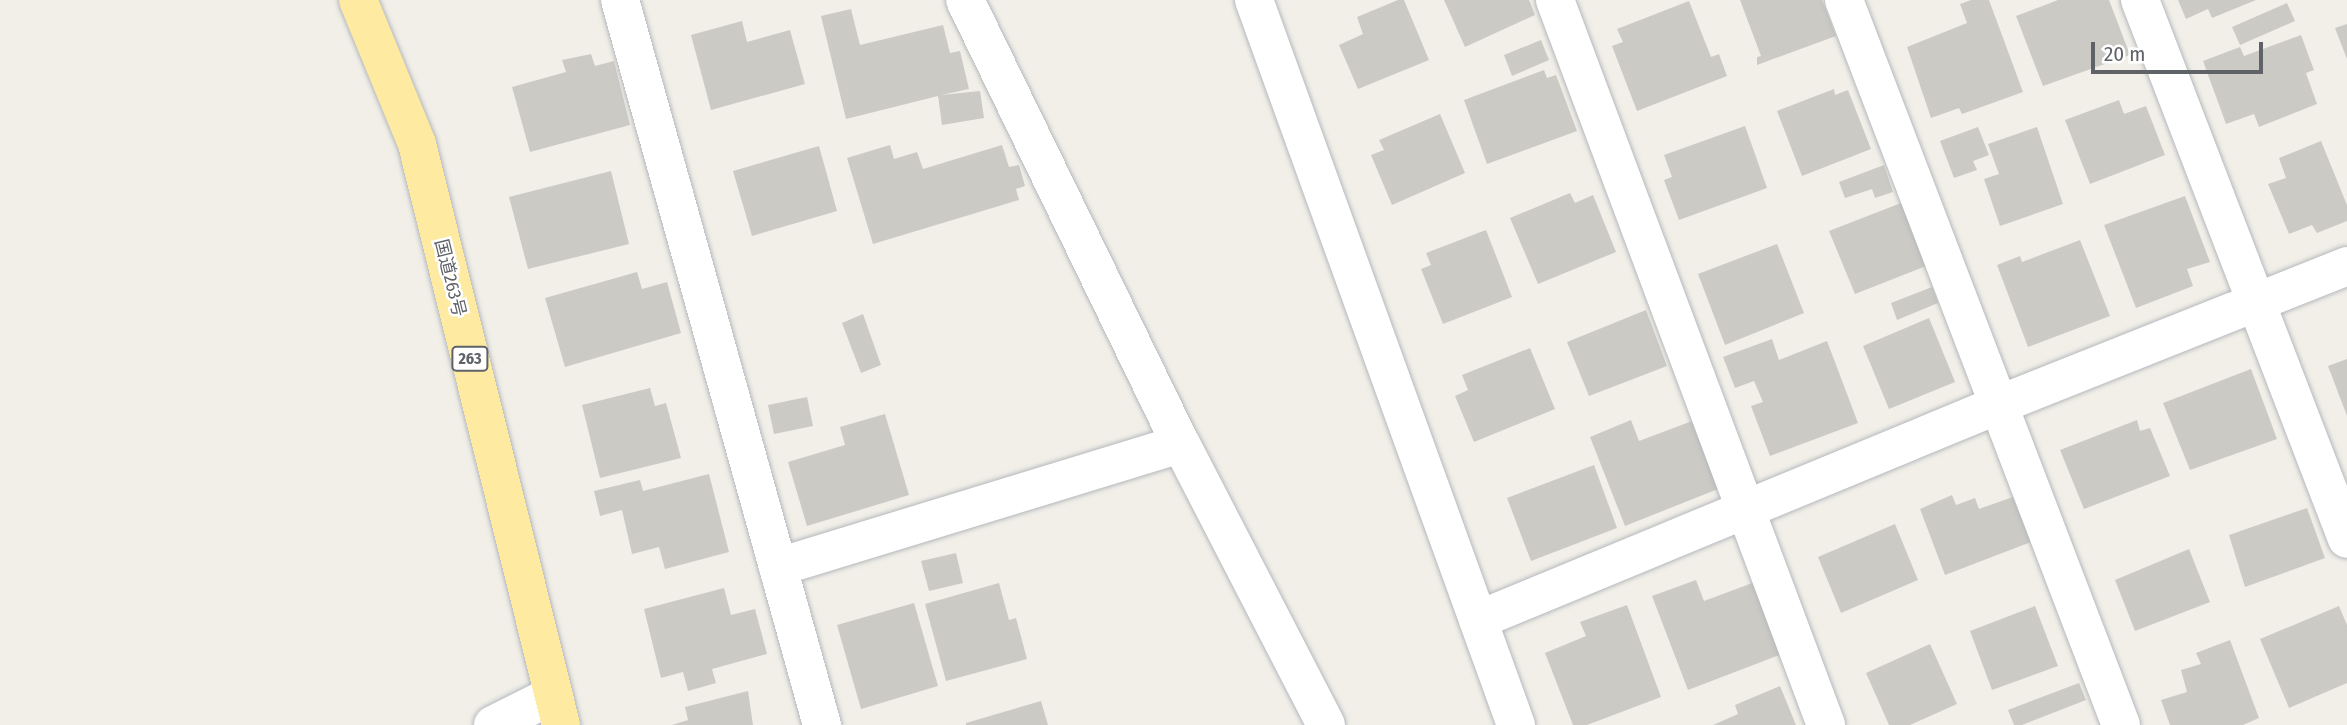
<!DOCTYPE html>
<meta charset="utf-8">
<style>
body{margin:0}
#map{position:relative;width:2347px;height:725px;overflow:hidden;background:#f1efe8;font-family:"Fira Sans Condensed","Noto Sans JP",sans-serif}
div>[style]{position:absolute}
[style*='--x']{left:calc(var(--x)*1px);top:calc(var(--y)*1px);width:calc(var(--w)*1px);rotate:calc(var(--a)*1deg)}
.building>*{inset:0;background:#cccac5}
.roads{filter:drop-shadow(0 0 2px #b5b8bc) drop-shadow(0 0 2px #b5b8bc)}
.minor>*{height:38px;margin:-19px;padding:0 19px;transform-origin:19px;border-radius:19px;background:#fff}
.trunk>*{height:38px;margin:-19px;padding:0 19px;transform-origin:19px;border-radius:19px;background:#feeaa1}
span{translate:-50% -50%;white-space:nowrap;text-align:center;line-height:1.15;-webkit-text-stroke:5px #fff;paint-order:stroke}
.shield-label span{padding:2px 5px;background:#fff;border:2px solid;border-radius:5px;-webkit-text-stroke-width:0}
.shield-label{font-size:16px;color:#5f6368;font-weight:700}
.street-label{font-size:18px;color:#5f6368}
.scale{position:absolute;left:2091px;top:42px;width:172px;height:32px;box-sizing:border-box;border:4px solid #5f6368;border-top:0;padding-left:9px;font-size:21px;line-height:24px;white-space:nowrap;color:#5f6368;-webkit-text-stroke:5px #fff;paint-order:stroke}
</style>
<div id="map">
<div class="building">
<i style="clip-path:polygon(1398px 0,1404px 0,1429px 60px,1358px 89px,1339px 45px,1363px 34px,1357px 17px)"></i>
<i style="clip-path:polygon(1444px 0,1529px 0,1535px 15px,1465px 47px)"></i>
<i style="clip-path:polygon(1740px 0,1822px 0,1836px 36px,1757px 65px,1757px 57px,1761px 56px)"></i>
<i style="clip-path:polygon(1971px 0,1989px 0,2023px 92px,1962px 114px,1959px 108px,1931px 118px,1907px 47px,1967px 23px,1960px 4px)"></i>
<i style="clip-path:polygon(2058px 0,2109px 0,2130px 55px,2043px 86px,2016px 16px)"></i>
<i style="clip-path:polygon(2178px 0,2256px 0,2212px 18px,2208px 9px,2186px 19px)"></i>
<i style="clip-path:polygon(1689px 1px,1711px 57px,1719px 54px,1727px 76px,1637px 111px,1612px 46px,1623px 42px,1617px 29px)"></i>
<i style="clip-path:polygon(2287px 3px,2295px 21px,2240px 45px,2232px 27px)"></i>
<i style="clip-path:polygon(851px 9px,860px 45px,943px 25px,950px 53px,960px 51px,969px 89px,941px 95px,980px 91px,984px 118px,942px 125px,938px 96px,846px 119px,821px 16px)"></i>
<i style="clip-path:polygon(742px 21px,747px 42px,790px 30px,805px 84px,711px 110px,691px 35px)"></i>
<i style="clip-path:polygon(2347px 24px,2347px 59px,2335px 28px)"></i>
<i style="clip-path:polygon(2301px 35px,2314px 70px,2306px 73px,2317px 104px,2259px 127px,2254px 114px,2226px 124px,2203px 61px,2240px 47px,2244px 56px)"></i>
<i style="clip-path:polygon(1541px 40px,1549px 60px,1512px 76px,1504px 55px)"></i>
<i style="clip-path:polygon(591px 54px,595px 66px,614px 61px,630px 125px,530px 152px,512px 87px,566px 72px,562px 60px)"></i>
<i style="clip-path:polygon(1544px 70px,1547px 78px,1556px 75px,1577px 131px,1487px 164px,1464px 100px)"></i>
<i style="clip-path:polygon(1834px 89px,1835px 95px,1848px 90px,1871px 149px,1802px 176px,1777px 111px)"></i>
<i style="clip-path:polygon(2119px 100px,2124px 114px,2146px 106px,2165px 155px,2090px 184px,2065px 120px)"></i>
<i style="clip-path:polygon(1440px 114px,1465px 173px,1392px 205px,1371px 155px,1384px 150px,1379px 140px)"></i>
<i style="clip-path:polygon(1745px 126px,1767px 188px,1679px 220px,1664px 180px,1672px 177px,1664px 155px)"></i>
<i style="clip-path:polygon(1978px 127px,1989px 155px,1973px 161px,1977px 170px,1954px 178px,1940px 141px)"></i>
<i style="clip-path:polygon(2037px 127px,2063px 204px,2000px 226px,1984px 179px,1999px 174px,1988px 144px)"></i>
<i style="clip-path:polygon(2321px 141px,2347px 205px,2347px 221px,2317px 233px,2312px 225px,2289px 234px,2268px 184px,2286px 178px,2279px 158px)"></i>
<i style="clip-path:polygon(890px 145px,894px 159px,917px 152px,923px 169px,1002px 145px,1009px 167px,1019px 165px,1025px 186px,1016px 189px,1019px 200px,873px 244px,847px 158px)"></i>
<i style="clip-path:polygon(819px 146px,837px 211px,752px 236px,733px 171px)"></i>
<i style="clip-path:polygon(1884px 165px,1893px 192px,1875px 198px,1872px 189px,1845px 198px,1839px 182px)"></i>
<i style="clip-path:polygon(611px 171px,629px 244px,528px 269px,509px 197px)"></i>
<i style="clip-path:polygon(1570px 193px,1575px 203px,1593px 195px,1616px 252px,1538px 284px,1510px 218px)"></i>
<i style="clip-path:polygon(2185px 196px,2210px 262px,2187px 269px,2193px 286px,2136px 308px,2104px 225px)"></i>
<i style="clip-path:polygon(1901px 203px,1926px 266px,1855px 294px,1829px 231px)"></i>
<i style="clip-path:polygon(1486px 230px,1512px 297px,1443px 324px,1421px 269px,1431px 265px,1426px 253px)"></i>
<i style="clip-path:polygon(2080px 240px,2110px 316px,2028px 347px,1997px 265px,2020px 256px,2022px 262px)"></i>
<i style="clip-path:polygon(1777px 244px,1804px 313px,1725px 345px,1698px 274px)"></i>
<i style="clip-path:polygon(637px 272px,642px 289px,667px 282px,681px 333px,565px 367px,545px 298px)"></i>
<i style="clip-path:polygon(1932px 287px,1938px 303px,1897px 320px,1891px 303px)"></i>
<i style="clip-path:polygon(1646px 310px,1667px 366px,1589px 396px,1567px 342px)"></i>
<i style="clip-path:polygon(863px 314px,881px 365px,861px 373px,842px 323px)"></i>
<i style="clip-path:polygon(1929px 318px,1955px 382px,1889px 409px,1863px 346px)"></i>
<i style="clip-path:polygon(1772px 339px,1779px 360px,1827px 341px,1858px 423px,1770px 456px,1751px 406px,1763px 402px,1754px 381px,1735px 388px,1723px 357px)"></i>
<i style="clip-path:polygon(1530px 348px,1555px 409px,1474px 442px,1455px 396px,1468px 390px,1462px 375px)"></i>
<i style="clip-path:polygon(2347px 359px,2347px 416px,2328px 366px)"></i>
<i style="clip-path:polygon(2251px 369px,2277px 439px,2190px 470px,2163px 403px)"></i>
<i style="clip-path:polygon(650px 388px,655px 406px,666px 403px,681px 458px,600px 478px,582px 405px)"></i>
<i style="clip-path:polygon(807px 397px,813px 426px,774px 434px,768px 405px)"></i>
<i style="clip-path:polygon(885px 414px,909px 495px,807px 526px,788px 462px,845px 445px,840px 427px)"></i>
<i style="clip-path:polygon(1631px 420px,1639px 441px,1692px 421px,1718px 489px,1625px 526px,1590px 437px)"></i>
<i style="clip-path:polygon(2137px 420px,2140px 431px,2150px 428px,2170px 476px,2084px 509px,2060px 450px)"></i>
<i style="clip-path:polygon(1594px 465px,1617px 528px,1531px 561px,1507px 498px)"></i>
<i style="clip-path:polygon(709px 474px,729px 552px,665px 569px,659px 547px,632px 554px,622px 510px,600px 516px,594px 491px,640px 480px,643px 491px)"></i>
<i style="clip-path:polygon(1952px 495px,1956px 505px,1975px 498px,1979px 509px,2013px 497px,2031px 542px,1945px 575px,1920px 509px)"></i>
<i style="clip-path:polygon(2307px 508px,2325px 558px,2245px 587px,2229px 535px)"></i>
<i style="clip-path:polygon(1895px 524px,1918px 580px,1841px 613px,1818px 557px)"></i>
<i style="clip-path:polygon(2189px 549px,2210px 602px,2135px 631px,2115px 580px)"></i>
<i style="clip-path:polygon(956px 553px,963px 583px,929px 591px,921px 561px)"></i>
<i style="clip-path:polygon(1696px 580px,1704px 601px,1755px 582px,1782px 654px,1688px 690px,1652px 596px)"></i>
<i style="clip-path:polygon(999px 583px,1009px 620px,1016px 618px,1027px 659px,946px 681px,925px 604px)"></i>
<i style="clip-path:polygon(724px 588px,731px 615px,755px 609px,767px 654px,712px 669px,716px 683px,688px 691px,683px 672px,661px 678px,644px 609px)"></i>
<i style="clip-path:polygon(914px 603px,938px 686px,861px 709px,837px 625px)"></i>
<i style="clip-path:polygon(1627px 605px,1661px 697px,1587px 725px,1573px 725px,1545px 653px,1586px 636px,1580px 622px)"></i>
<i style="clip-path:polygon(2035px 606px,2058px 666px,1992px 690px,1970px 631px)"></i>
<i style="clip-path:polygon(2339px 606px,2347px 625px,2347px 683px,2289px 708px,2260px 639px)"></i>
<i style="clip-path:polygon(2230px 640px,2259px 718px,2243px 725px,2170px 725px,2161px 700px,2187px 692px,2181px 670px,2201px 664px,2196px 653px)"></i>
<i style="clip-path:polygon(1930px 644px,1957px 704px,1910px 725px,1889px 725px,1866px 673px)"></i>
<i style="clip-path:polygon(2079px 683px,2086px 700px,2022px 725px,2014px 725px,2008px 710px)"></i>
<i style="clip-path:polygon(1780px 686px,1796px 725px,1713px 725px,1738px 714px,1735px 705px)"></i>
<i style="clip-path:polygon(748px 691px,753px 725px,672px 725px,688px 720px,685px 707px)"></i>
<i style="clip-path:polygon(1041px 701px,1048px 725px,966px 725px,966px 723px)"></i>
</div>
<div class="roads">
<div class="minor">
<i style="--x:620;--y:0;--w:753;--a:74.43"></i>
<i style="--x:965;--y:0;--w:494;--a:64.1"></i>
<i style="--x:1181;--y:444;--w:316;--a:62.7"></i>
<i style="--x:1254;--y:0;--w:771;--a:70.13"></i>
<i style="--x:1555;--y:0;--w:774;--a:69.5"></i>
<i style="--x:1844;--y:0;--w:776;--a:69.09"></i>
<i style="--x:2140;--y:0;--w:577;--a:68.99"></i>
<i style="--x:778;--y:567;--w:421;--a:-17"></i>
<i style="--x:1478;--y:620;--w:563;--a:-22.46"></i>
<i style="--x:1998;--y:405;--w:376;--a:-21.7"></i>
<i style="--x:493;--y:725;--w:67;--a:-26.6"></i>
</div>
<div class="trunk">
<i style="--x:358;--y:0;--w:156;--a:67.7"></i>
<i style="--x:417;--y:144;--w:599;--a:76.08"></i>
</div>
</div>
<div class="shield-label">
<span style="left:470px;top:359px">263</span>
</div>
<div class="street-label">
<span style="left:450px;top:278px;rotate:76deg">国道263号</span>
</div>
<div class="scale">20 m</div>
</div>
